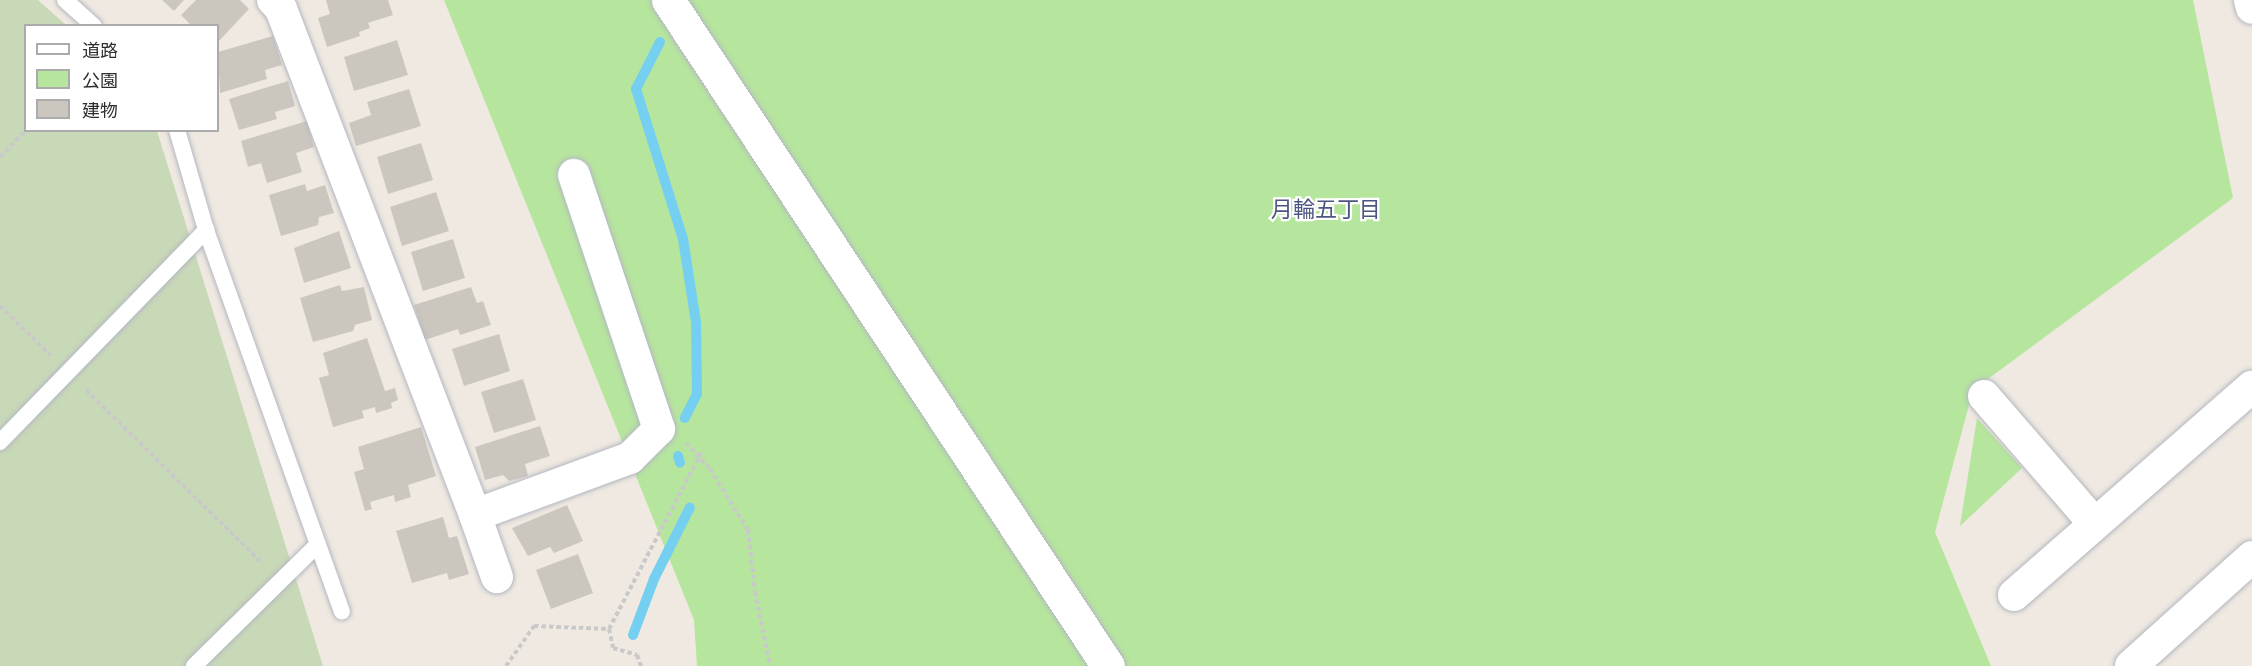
<!DOCTYPE html>
<meta charset="utf-8">
<style>
body{margin:0}
#map{position:relative;width:2252px;height:666px;overflow:hidden;background:#efe9e1;font-family:"DM Sans","Noto Sans JP",sans-serif}
div>[style]{position:absolute}
[style*='--x']{left:calc(var(--x)*1px);top:calc(var(--y)*1px);width:calc(var(--w)*1px);rotate:calc(var(--a)*1deg)}
.green>*{inset:0;background:#b6e59e}
.cemetery>*{inset:0;background:#c8d9b8}
.stream>*{height:10px;margin:-5px;padding:0 5px;transform-origin:5px;border-radius:5px;background:#75cff0}
.building>*{inset:0;background:#cbc7bf}
.path>*{height:4px;margin-top:-2px;transform-origin:0;background:repeating-linear-gradient(90deg,#c9c9c9 0 4.5px,transparent 0 7.5px)}
.roads{filter:drop-shadow(0 0 2px #b4b7c1) drop-shadow(0 0 2px #b4b7c1)}
.service>*{height:16px;margin:-8px;padding:0 8px;transform-origin:8px;border-radius:8px;background:#fff}
.minor>*{height:32px;margin:-16px;padding:0 16px;transform-origin:16px;border-radius:16px;background:#fff}
.tertiary>*{height:33px;margin:-16.5px;padding:0 16.5px;transform-origin:16.5px;border-radius:16.5px;background:#fff}
span{translate:-50% -50%;white-space:nowrap;text-align:center;line-height:1.15;-webkit-text-stroke:4.5px #fff;paint-order:stroke}
.neighbourhood-label{font-size:22px;color:#4d5680}
.legend{position:absolute;left:24px;top:24px;width:195px;height:108px;box-sizing:border-box;background:#fff;border:2px solid #ababab;margin:0;padding:8px 10px;list-style:none;font-size:18px;color:#2e2e2e}
.legend li{display:flex;align-items:center;gap:12px;height:30px}
.legend b{width:30px;border:2px solid #ababab}
</style>
<div id="map">
<div class="green">
<i style="clip-path:polygon(444px 0,2193px 0,2233px 198px,1973px 390px,1935px 532px,1991px 666px,697px 666px,694px 620px)"></i>
<i style="clip-path:polygon(1977px 418px,2022px 468px,1960px 526px)"></i>
</div>
<div class="cemetery">
<i style="clip-path:polygon(0 0,38px 0,66px 25px,26px 26px,26px 130px,157px 131px,323px 666px,0 666px)"></i>
</div>
<div class="stream">
<i style="--x:660;--y:42;--w:53;--a:117.1"></i>
<i style="--x:636;--y:89;--w:157;--a:72.6"></i>
<i style="--x:683;--y:239;--w:84;--a:81.1"></i>
<i style="--x:696;--y:322;--w:72;--a:89.2"></i>
<i style="--x:697;--y:394;--w:27;--a:117"></i>
<i style="--x:678;--y:456;--w:7;--a:74"></i>
<i style="--x:633;--y:635;--w:60;--a:-69.4"></i>
<i style="--x:654;--y:579;--w:80;--a:-63.4"></i>
</div>
<div class="building">
<i style="clip-path:polygon(162px 0,184px 0,174px 11px)"></i>
<i style="clip-path:polygon(196px 0,240px 0,249px 9px,218px 42px,218px 26px,192px 26px,181px 15px)"></i>
<i style="clip-path:polygon(326px 0,388px 0,393px 15px,368px 23px,370px 28px,359px 32px,360px 36px,327px 47px,318px 18px,330px 14px)"></i>
<i style="clip-path:polygon(273px 36px,282px 65px,265px 70px,267px 79px,220px 93px,218px 52px)"></i>
<i style="clip-path:polygon(397px 40px,408px 75px,354px 91px,344px 57px)"></i>
<i style="clip-path:polygon(288px 81px,295px 106px,275px 112px,277px 119px,239px 130px,229px 99px)"></i>
<i style="clip-path:polygon(409px 89px,421px 126px,356px 146px,349px 123px,371px 115px,367px 102px)"></i>
<i style="clip-path:polygon(307px 121px,314px 147px,296px 153px,302px 172px,267px 183px,261px 163px,248px 167px,241px 141px)"></i>
<i style="clip-path:polygon(421px 143px,433px 180px,388px 194px,377px 157px)"></i>
<i style="clip-path:polygon(305px 184px,307px 191px,325px 185px,334px 213px,319px 217px,318px 225px,281px 236px,269px 195px)"></i>
<i style="clip-path:polygon(436px 192px,449px 231px,402px 246px,390px 207px)"></i>
<i style="clip-path:polygon(339px 231px,351px 268px,304px 283px,294px 248px)"></i>
<i style="clip-path:polygon(453px 239px,465px 278px,423px 291px,411px 252px)"></i>
<i style="clip-path:polygon(340px 285px,342px 291px,364px 287px,372px 320px,355px 325px,353px 331px,313px 342px,300px 298px)"></i>
<i style="clip-path:polygon(471px 287px,477px 303px,483px 301px,491px 325px,460px 335px,458px 329px,425px 340px,414px 305px)"></i>
<i style="clip-path:polygon(499px 334px,510px 371px,464px 386px,452px 349px)"></i>
<i style="clip-path:polygon(367px 338px,385px 391px,395px 388px,398px 400px,391px 403px,392px 408px,376px 413px,375px 407px,362px 411px,364px 418px,333px 427px,319px 378px,329px 375px,323px 353px)"></i>
<i style="clip-path:polygon(523px 379px,536px 420px,494px 433px,481px 392px)"></i>
<i style="clip-path:polygon(540px 426px,550px 456px,525px 464px,528px 476px,509px 481px,503px 475px,485px 480px,475px 447px)"></i>
<i style="clip-path:polygon(421px 427px,436px 476px,408px 485px,411px 497px,395px 502px,394px 495px,370px 502px,372px 509px,365px 511px,354px 472px,364px 469px,358px 447px)"></i>
<i style="clip-path:polygon(567px 505px,583px 541px,554px 553px,550px 547px,528px 556px,512px 528px)"></i>
<i style="clip-path:polygon(443px 517px,449px 538px,457px 536px,469px 574px,449px 580px,447px 573px,412px 583px,396px 531px)"></i>
<i style="clip-path:polygon(578px 554px,593px 593px,551px 609px,536px 570px)"></i>
</div>
<div class="path">
<i style="--x:0;--y:157;--w:37;--a:-46"></i>
<i style="--x:0;--y:306;--w:71;--a:44.4"></i>
<i style="--x:86;--y:390;--w:248;--a:44.5"></i>
<i style="--x:686;--y:443;--w:35;--a:47"></i>
<i style="--x:710;--y:469;--w:72;--a:58.1"></i>
<i style="--x:748;--y:530;--w:62;--a:83.6"></i>
<i style="--x:755;--y:592;--w:76;--a:78.5"></i>
<i style="--x:609;--y:629;--w:19;--a:78"></i>
<i style="--x:613;--y:648;--w:25;--a:16"></i>
<i style="--x:637;--y:655;--w:12;--a:70"></i>
<i style="--x:506;--y:666;--w:49;--a:-55"></i>
<i style="--x:534;--y:626;--w:75;--a:2.3"></i>
<i style="--x:609;--y:629;--w:203;--a:-62.4"></i>
</div>
<div class="roads">
<div class="service">
<i style="--x:65;--y:0;--w:39;--a:42"></i>
<i style="--x:177;--y:130;--w:104;--a:73.8"></i>
<i style="--x:206;--y:230;--w:405;--a:70.4"></i>
<i style="--x:0;--y:442;--w:296;--a:-45.8"></i>
<i style="--x:194;--y:666;--w:173;--a:-44.5"></i>
</div>
<div class="minor">
<i style="--x:273;--y:0;--w:12;--a:48"></i>
<i style="--x:281;--y:9;--w:542;--a:69.02"></i>
<i style="--x:475;--y:515;--w:165;--a:-20.2"></i>
<i style="--x:630;--y:458;--w:41;--a:-45"></i>
<i style="--x:659;--y:429;--w:268;--a:-108.5"></i>
<i style="--x:2250;--y:0;--w:8;--a:76"></i>
<i style="--x:1984;--y:396;--w:169;--a:49.1"></i>
<i style="--x:475;--y:515;--w:66;--a:70.5"></i>
<i style="--x:2014;--y:595;--w:316;--a:-41.2"></i>
<i style="--x:2131;--y:666;--w:163;--a:-42"></i>
</div>
<div class="tertiary">
<i style="--x:668;--y:0;--w:798;--a:56.55"></i>
</div>
</div>
<div class="neighbourhood-label">
<span style="left:1326px;top:210px">月輪五丁目</span>
</div>
<ul class="legend">
<li><b style="height:8px;background:#fff"></b>道路</li>
<li><b style="height:16px;background:#b6e59e"></b>公園</li>
<li><b style="height:16px;background:#cbc7bf"></b>建物</li>
</ul>
</div>
